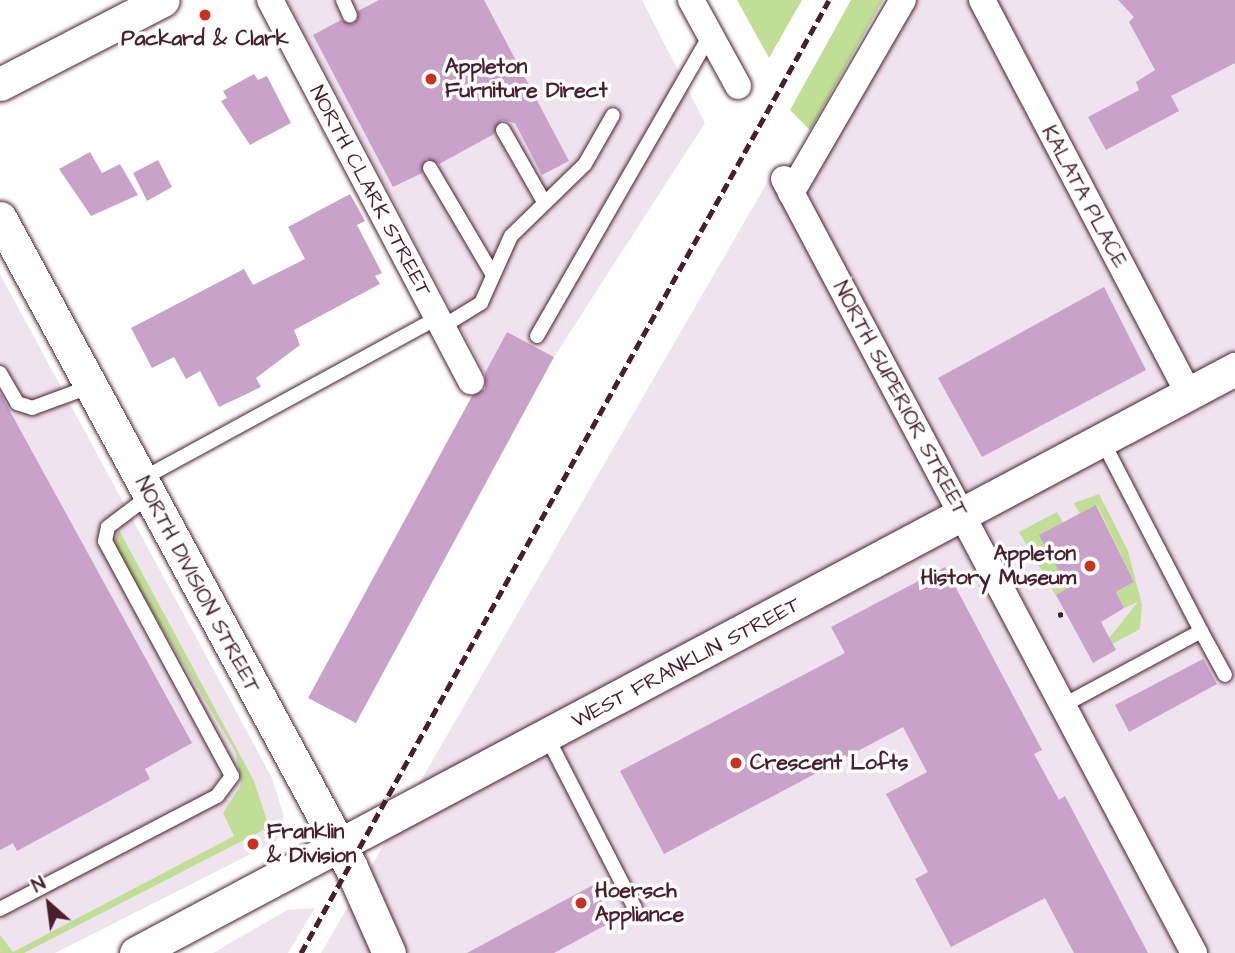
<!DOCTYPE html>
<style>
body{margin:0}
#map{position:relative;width:1235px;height:953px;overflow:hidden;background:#fff;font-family:"Architects Daughter",sans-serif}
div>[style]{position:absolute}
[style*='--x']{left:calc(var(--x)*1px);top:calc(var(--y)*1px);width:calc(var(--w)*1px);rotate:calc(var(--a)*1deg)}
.built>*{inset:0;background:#efe3ef}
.green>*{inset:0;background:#c0de96}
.building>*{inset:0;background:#c9a2c9}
.path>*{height:4.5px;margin-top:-2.25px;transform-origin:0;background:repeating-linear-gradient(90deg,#4a1f2b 0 5px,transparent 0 10px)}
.roads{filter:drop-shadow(0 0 2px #4a1f2b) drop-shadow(0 0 2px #4a1f2b)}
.service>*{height:14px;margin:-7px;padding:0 7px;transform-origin:7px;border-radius:7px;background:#fff}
.minor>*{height:26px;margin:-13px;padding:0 13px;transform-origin:13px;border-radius:13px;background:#fff}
.tertiary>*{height:33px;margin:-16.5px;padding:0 16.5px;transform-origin:16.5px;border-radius:16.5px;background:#fff}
.rail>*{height:5px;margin-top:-2.5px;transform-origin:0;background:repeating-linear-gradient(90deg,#4a1f2b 0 10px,transparent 0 15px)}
.dots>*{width:19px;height:19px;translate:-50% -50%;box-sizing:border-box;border:4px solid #fff;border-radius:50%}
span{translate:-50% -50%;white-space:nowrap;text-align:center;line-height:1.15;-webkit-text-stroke:7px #fff;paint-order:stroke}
.poi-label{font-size:21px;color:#4a1f2b;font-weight:700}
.left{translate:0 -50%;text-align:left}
.right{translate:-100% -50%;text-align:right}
.street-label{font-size:21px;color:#4a1f2b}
.north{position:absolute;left:14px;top:869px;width:70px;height:70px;-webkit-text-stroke:5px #fff;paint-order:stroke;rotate:332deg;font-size:19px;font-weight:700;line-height:28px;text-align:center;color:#4a1f2b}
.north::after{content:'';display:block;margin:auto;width:24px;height:32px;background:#4a1f2b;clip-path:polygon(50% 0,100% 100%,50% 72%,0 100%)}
</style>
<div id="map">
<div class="built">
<i style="clip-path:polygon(287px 0,642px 0,705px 123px,554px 357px,507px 332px,485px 374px)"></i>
<i style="clip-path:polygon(903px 0,1235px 0,1235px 953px,321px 953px,775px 169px,784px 179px)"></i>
<i style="clip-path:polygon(0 274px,272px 778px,284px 816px,277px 841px,55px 953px,0 953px)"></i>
<i style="clip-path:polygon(315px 908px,288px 953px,213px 953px,287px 910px)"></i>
</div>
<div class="green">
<i style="clip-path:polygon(737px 0,802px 0,769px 58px)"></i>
<i style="clip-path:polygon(851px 0,883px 0,810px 130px,790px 110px)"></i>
<i style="clip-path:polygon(1099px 494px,1128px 551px,1142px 605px,1140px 629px,1112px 644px,1109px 638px,1138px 602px,1124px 608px,1116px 592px,1134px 582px,1097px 505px,1080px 514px,1074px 503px)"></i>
<i style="clip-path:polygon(1057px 512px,1063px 523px,1040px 536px,1068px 588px,1056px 595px,1062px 606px,1019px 532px)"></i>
<i style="clip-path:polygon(119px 530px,254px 781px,269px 827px,24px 953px,0 953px,0 935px,13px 952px,234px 836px,223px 813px,241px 785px,236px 753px,113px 545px)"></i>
</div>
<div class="building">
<i style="clip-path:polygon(379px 0,484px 0,569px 161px,542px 175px,515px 123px,502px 120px,494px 134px,439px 164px,426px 159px,422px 173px,393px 187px,313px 35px,341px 20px,354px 24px,358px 11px)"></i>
<i style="clip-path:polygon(1118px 0,1235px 0,1235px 63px,1171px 96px,1179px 111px,1106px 150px,1088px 117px,1139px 90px,1136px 82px,1155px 70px,1129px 22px,1134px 17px)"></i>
<i style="clip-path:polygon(254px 74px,258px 80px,267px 76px,291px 123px,250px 145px,221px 101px,227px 98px,223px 91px)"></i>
<i style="clip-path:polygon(90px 152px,102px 173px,120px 164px,138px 195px,91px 216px,59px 169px)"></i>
<i style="clip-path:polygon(158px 160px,172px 187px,147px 201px,133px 173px)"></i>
<i style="clip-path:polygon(350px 194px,365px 221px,357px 225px,382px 273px,375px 276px,380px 284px,294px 330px,300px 345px,256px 378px,261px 387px,219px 407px,200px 371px,186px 379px,174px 357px,152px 368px,131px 328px,244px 269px,253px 285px,305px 259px,288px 227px)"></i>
<i style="clip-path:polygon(1104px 287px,1146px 370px,982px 457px,938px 378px)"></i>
<i style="clip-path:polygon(507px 332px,554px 357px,356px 723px,308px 698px,472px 396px,485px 389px,485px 373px)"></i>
<i style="clip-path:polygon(0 393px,192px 743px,145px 769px,150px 779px,17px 851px,13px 843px,0 850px)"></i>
<i style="clip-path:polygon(1096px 505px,1134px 582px,1116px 592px,1124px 608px,1101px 622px,1116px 650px,1093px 663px,1056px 595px,1068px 588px,1039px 535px)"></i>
<i style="clip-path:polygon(945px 567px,1042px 750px,1034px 754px,1059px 800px,1065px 796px,1148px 953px,1074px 953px,1045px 898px,951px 947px,915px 879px,928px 872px,886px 794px,927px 772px,903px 727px,664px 854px,620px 771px,845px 653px,831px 627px)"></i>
<i style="clip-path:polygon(1203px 659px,1217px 684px,1129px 732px,1115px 705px)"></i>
<i style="clip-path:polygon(593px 885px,613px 921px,554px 953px,467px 953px)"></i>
</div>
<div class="path">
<i style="--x:1058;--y:615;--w:8;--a:-14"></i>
</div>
<div class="roads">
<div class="service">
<i style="--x:343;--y:0;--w:17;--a:66"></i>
<i style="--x:503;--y:130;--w:83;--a:60.3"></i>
<i style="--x:430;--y:168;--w:124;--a:59.5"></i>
<i style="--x:442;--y:327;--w:46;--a:-31.6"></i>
<i style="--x:481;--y:303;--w:73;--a:-65.9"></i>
<i style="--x:511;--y:236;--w:103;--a:-44.2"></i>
<i style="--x:585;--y:164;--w:56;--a:-60.3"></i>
<i style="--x:537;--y:336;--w:347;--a:-60.1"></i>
<i style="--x:0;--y:373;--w:34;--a:60"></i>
<i style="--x:17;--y:403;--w:16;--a:18"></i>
<i style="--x:32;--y:408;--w:61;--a:-20.2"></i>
<i style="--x:140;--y:480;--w:338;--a:-28.6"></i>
<i style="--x:1201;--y:631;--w:50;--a:61.4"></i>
<i style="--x:1062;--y:706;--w:158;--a:-28.3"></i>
<i style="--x:1201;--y:631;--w:215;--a:-117.4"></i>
<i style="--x:547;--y:737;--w:192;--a:62.8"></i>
<i style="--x:0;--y:909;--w:245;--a:-27.5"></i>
<i style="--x:217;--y:796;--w:25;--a:-53"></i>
<i style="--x:232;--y:776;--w:267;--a:-118.4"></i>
<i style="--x:105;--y:541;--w:14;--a:-78"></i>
<i style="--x:108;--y:527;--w:51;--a:-37.1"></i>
</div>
<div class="minor">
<i style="--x:270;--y:0;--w:431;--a:62.2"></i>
<i style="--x:691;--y:0;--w:98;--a:61.3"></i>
<i style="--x:982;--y:0;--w:444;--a:62.3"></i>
<i style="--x:784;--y:179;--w:876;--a:62.09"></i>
<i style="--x:791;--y:193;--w:223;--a:-59.9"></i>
</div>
<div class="tertiary">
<i style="--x:0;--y:84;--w:183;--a:-27.3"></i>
<i style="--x:0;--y:218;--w:736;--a:61.59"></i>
<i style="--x:350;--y:865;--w:96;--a:66.1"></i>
<i style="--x:136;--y:953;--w:1245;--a:-27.99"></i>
</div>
</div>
<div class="rail">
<i style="--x:301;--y:953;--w:1089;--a:-61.01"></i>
</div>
<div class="dots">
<i style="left:205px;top:15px;background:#c8321e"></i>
<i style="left:431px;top:79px;background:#c8321e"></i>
<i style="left:1090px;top:566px;background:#c8321e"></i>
<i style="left:736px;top:763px;background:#c8321e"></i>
<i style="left:253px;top:844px;background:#c8321e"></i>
<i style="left:581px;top:903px;background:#c8321e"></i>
</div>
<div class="poi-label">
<span style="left:205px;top:39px">Packard &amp; Clark</span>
<span class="left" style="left:445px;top:79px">Appleton<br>Furniture Direct</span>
<span class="right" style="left:1076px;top:566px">Appleton<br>History Museum</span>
<span class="left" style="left:750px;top:763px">Crescent Lofts</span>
<span class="left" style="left:267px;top:844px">Franklin<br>&amp; Division</span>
<span class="left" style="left:595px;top:903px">Hoersch<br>Appliance</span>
</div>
<div class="street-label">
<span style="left:370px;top:191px;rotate:62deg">NORTH CLARK STREET</span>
<span style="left:1084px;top:197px;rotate:62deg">KALATA PLACE</span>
<span style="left:900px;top:399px;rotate:62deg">NORTH SUPERIOR STREET</span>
<span style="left:197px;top:585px;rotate:62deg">NORTH DIVISION STREET</span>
<span style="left:686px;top:663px;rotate:-28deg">WEST FRANKLIN STREET</span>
</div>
<div class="north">N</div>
</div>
